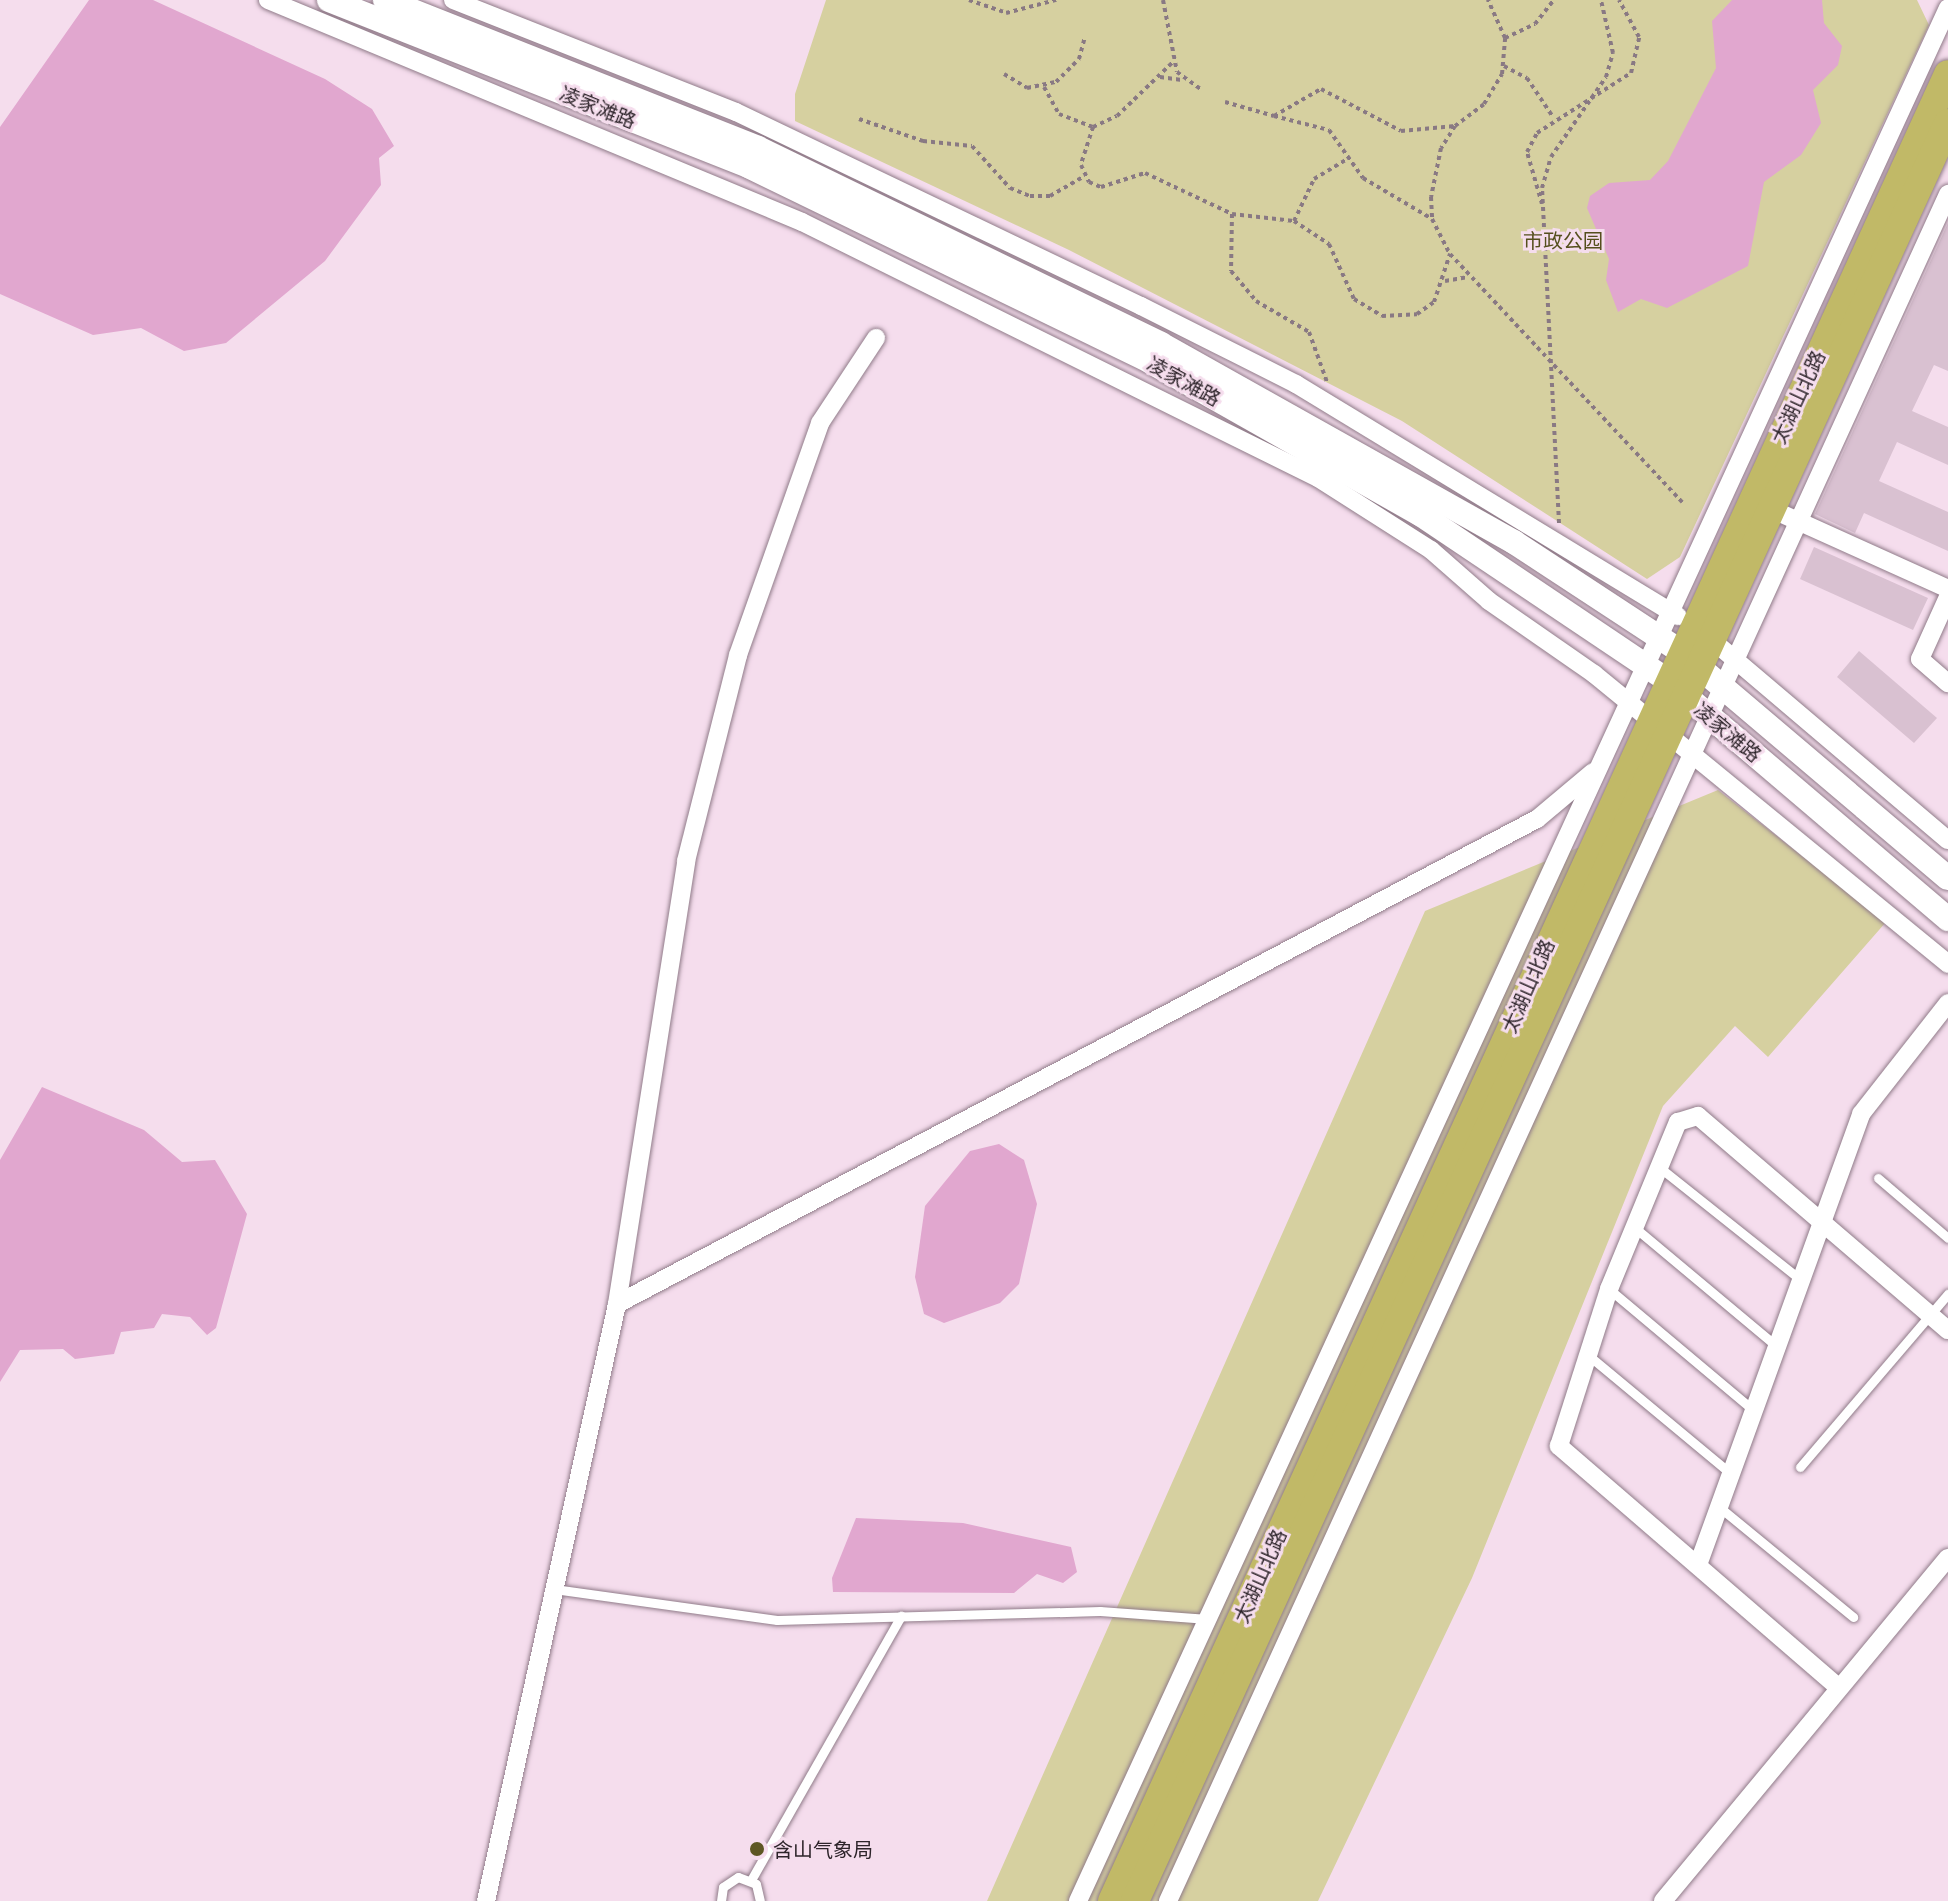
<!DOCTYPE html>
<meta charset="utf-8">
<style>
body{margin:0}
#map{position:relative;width:1948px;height:1901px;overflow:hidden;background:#f5dded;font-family:Mulish,"Noto Sans SC",sans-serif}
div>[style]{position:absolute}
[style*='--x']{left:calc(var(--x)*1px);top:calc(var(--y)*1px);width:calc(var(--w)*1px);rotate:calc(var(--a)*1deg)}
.green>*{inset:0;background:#d6d0a0}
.water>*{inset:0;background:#e1a7cf}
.building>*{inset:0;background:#d9c1d1}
.path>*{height:4px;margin-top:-2px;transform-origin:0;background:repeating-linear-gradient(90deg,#897983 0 4px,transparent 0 8px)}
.roads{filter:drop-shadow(0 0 2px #907b89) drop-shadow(0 0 2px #907b89)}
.lane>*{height:9px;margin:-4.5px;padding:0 4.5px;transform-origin:4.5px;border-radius:4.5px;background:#fff}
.street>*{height:18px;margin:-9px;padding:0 9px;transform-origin:9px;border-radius:9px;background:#fff}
.secondary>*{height:24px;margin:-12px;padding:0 12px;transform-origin:12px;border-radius:12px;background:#fff}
.primary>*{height:28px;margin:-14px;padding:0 14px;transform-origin:14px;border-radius:14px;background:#c1b967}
.dots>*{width:22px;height:22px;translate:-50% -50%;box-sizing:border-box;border:4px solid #f5dded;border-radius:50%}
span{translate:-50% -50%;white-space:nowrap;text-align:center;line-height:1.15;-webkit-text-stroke:6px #f5dded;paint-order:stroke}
.street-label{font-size:20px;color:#2d242a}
.park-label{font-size:20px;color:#554f1d}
.poi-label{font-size:20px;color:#2d242a}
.left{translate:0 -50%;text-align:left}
</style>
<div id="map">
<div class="green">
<i style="clip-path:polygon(826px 0,1917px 0,1929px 25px,1680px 557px,1647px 579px,1402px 421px,1069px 250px,795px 121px,795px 94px)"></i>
<i style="clip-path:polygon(1718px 790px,1886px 922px,1768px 1057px,1735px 1026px,1663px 1106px,1472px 1578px,1318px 1901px,987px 1901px,1425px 911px)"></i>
</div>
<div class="water">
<i style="clip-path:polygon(89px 0,153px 0,325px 79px,372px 109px,394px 146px,379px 158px,381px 185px,325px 261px,226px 343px,184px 351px,141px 328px,93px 335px,0 294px,0 127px)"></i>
<i style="clip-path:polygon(1732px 0,1822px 0,1824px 23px,1842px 46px,1838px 65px,1813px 90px,1821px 123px,1801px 155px,1764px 182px,1748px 266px,1667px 308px,1641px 299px,1618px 312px,1606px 280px,1609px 259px,1587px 208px,1590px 196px,1609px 183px,1650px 180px,1668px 161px,1716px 68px,1712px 21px)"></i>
<i style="clip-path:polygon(42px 1087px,144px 1130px,182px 1162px,215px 1160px,247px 1214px,216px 1328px,207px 1335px,190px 1317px,162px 1314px,154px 1328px,121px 1332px,114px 1354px,75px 1359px,63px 1349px,20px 1350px,0 1382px,0 1160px)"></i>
<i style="clip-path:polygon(999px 1144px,1024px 1160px,1037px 1204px,1019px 1284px,1000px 1303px,944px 1323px,924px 1314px,915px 1277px,925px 1206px,970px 1151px)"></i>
<i style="clip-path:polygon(856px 1518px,963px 1523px,1071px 1547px,1077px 1572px,1063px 1583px,1037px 1574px,1014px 1593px,833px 1592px,832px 1578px)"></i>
</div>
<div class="building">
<i style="clip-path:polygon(1948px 223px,1948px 371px,1934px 365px,1912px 411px,1948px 427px,1948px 465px,1897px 442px,1879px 481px,1948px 512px,1948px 551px,1864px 513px,1855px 533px,1815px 514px)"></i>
<i style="clip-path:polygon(1814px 547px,1928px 598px,1913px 630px,1800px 579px)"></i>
<i style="clip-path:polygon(1859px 651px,1937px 718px,1914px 743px,1837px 677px)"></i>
</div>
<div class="path">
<i style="--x:969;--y:0;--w:39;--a:19"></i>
<i style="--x:1006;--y:13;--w:52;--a:-14.6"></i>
<i style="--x:1163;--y:0;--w:73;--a:79"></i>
<i style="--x:1177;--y:72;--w:31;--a:36"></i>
<i style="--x:1505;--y:38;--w:33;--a:-25"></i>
<i style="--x:1535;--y:24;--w:31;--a:-52"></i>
<i style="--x:1504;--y:66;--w:26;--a:28"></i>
<i style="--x:1527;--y:78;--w:47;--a:56.3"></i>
<i style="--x:1004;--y:74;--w:27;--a:31"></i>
<i style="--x:1027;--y:88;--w:30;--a:-12"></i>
<i style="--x:1056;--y:82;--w:33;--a:-45"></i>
<i style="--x:1079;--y:59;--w:23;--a:-75"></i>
<i style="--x:1160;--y:77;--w:22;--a:8"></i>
<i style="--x:1044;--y:87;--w:31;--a:61"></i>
<i style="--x:1059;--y:114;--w:36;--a:21"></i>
<i style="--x:1093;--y:127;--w:26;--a:-25"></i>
<i style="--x:1117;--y:116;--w:79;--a:-44"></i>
<i style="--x:1225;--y:102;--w:51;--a:15.9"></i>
<i style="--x:1274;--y:116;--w:54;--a:-29.9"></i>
<i style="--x:1321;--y:89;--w:90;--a:27.7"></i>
<i style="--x:1401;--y:131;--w:54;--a:-5.3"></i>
<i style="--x:1455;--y:126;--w:36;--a:-37"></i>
<i style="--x:1484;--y:104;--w:35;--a:-59"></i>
<i style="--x:1502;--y:74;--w:36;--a:-85"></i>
<i style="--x:1505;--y:38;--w:42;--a:-114.1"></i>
<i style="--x:1274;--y:116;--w:57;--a:14.3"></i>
<i style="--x:1329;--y:130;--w:59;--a:54.7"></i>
<i style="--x:1363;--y:178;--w:80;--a:30.7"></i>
<i style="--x:859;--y:119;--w:68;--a:19"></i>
<i style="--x:923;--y:141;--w:49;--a:5.8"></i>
<i style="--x:972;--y:146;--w:57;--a:47.9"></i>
<i style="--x:1010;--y:188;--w:22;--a:22"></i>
<i style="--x:1030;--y:196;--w:20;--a:0"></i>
<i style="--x:1050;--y:196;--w:38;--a:-30"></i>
<i style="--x:1455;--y:126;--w:26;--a:122"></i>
<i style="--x:1441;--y:148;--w:50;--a:101.5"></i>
<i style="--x:1431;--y:197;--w:22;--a:87"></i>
<i style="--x:1432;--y:219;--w:39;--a:63"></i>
<i style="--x:1450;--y:254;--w:340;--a:46.9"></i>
<i style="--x:1093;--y:127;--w:40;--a:108"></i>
<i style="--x:1081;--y:165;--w:19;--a:65"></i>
<i style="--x:1089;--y:182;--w:13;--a:23"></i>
<i style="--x:1101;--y:187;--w:46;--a:-17.7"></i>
<i style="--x:1145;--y:173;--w:96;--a:25.2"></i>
<i style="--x:1232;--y:214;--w:62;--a:6.4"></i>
<i style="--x:1294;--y:221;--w:42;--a:33.3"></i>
<i style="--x:1329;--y:244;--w:60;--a:65.6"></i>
<i style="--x:1354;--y:299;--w:33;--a:31"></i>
<i style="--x:1382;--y:316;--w:35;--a:-3"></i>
<i style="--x:1417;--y:314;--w:21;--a:-35"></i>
<i style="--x:1434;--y:302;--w:51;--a:-71.6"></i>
<i style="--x:1542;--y:204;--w:54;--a:-106.1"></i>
<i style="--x:1527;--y:152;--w:21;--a:-62"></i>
<i style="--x:1537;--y:133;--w:112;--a:-32.6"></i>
<i style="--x:1631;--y:73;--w:37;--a:-77"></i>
<i style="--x:1639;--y:37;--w:42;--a:-118.4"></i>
<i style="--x:1232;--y:214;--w:57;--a:91"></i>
<i style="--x:1231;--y:271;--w:39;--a:50"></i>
<i style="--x:1256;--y:301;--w:61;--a:30.3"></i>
<i style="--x:1309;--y:332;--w:53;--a:70.2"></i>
<i style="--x:1294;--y:221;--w:47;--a:-64.5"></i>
<i style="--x:1314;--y:179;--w:41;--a:-31"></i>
<i style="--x:1445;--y:281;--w:22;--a:-10"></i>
<i style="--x:1559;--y:523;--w:335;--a:-92.9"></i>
<i style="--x:1542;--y:188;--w:32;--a:-74"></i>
<i style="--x:1551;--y:157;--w:97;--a:-55.5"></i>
<i style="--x:1606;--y:77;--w:25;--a:-74"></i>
<i style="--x:1613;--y:53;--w:54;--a:-102.8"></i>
</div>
<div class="roads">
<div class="lane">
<i style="--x:1659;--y:1167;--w:181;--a:38.5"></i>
<i style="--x:1878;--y:1178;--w:92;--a:40.6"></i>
<i style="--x:1634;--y:1227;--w:182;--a:39.9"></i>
<i style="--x:1609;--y:1289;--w:187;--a:40"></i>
<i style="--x:1588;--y:1355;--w:185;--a:39.7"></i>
<i style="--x:1800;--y:1467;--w:228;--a:-49.5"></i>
<i style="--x:1718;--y:1506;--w:175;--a:39.4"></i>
<i style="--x:554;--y:1589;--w:225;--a:7.9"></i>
<i style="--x:777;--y:1620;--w:323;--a:-1.6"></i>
<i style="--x:1100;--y:1611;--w:108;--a:4.2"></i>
<i style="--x:751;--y:1880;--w:304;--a:-60.4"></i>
<i style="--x:721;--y:1901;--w:14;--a:-82"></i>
<i style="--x:723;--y:1887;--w:18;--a:-34"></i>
<i style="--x:738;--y:1877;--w:19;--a:21"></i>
<i style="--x:756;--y:1884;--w:17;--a:77"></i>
</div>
<div class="street">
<i style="--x:268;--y:0;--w:578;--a:22.57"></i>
<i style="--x:802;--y:222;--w:576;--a:26.39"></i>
<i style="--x:1318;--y:478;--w:134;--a:32.5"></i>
<i style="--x:1431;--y:550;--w:77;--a:41.3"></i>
<i style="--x:1489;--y:601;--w:128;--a:34.8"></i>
<i style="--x:1594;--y:674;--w:458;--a:39.3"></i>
<i style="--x:453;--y:0;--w:304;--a:21.6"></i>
<i style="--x:736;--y:112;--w:449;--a:25.6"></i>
<i style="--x:1141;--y:306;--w:174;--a:26.7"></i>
<i style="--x:1296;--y:384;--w:447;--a:31.3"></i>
<i style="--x:1769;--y:508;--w:196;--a:24.3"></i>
<i style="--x:1948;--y:597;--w:68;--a:114.3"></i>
<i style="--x:1920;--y:659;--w:37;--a:41"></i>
<i style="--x:1706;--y:635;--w:317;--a:40.3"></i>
<i style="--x:617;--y:1304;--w:1040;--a:-27.8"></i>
<i style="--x:1537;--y:819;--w:73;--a:-40"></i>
<i style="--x:1698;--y:1565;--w:480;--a:-70.1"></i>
<i style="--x:1861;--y:1114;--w:141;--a:-51.9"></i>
<i style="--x:1838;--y:1687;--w:369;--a:-139.2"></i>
<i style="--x:1559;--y:1446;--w:165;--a:-72.3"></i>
<i style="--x:1609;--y:1289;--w:181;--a:-67.6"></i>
<i style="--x:1678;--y:1122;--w:21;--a:-17"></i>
<i style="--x:1698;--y:1116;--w:329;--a:40.6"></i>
<i style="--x:486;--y:1901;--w:611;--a:-77.62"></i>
<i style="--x:617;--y:1304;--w:448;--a:-81.1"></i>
<i style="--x:686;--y:861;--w:212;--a:-75.8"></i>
<i style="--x:738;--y:655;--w:246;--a:-70.5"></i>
<i style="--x:820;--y:423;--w:102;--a:-56.6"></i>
<i style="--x:1078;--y:1901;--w:2083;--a:-65.32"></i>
<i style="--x:1168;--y:1901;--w:1877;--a:-65.44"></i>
<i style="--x:1663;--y:1901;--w:446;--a:-50.3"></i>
</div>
<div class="secondary">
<i style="--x:329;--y:0;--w:453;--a:21.6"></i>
<i style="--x:750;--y:167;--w:446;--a:25.9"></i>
<i style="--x:1151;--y:362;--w:309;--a:29.5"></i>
<i style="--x:1420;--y:514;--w:298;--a:33.9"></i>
<i style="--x:1667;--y:680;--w:369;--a:40.4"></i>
<i style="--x:385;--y:0;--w:401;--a:21.6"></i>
<i style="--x:758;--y:148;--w:448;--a:25.9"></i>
<i style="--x:1161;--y:344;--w:405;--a:29.3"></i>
<i style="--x:1514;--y:542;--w:199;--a:33.3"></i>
<i style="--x:1680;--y:651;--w:351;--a:40.3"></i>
</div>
<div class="primary">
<i style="--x:1112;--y:1901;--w:2009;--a:-65.41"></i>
<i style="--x:1135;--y:1901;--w:1955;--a:-65.43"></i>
</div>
</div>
<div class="dots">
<i style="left:757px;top:1849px;background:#5e5724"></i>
</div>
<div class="street-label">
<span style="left:598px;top:107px;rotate:22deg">凌家滩路</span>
<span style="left:1184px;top:381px;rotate:29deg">凌家滩路</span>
<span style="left:1798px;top:397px;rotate:-65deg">太湖山北路</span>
<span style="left:1728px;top:732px;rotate:40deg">凌家滩路</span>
<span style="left:1528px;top:986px;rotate:-66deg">太湖山北路</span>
<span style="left:1260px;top:1576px;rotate:-66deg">太湖山北路</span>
</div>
<div class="park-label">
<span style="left:1563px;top:240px">市政公园</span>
</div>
<div class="poi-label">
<span class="left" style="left:773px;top:1849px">含山气象局</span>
</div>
</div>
